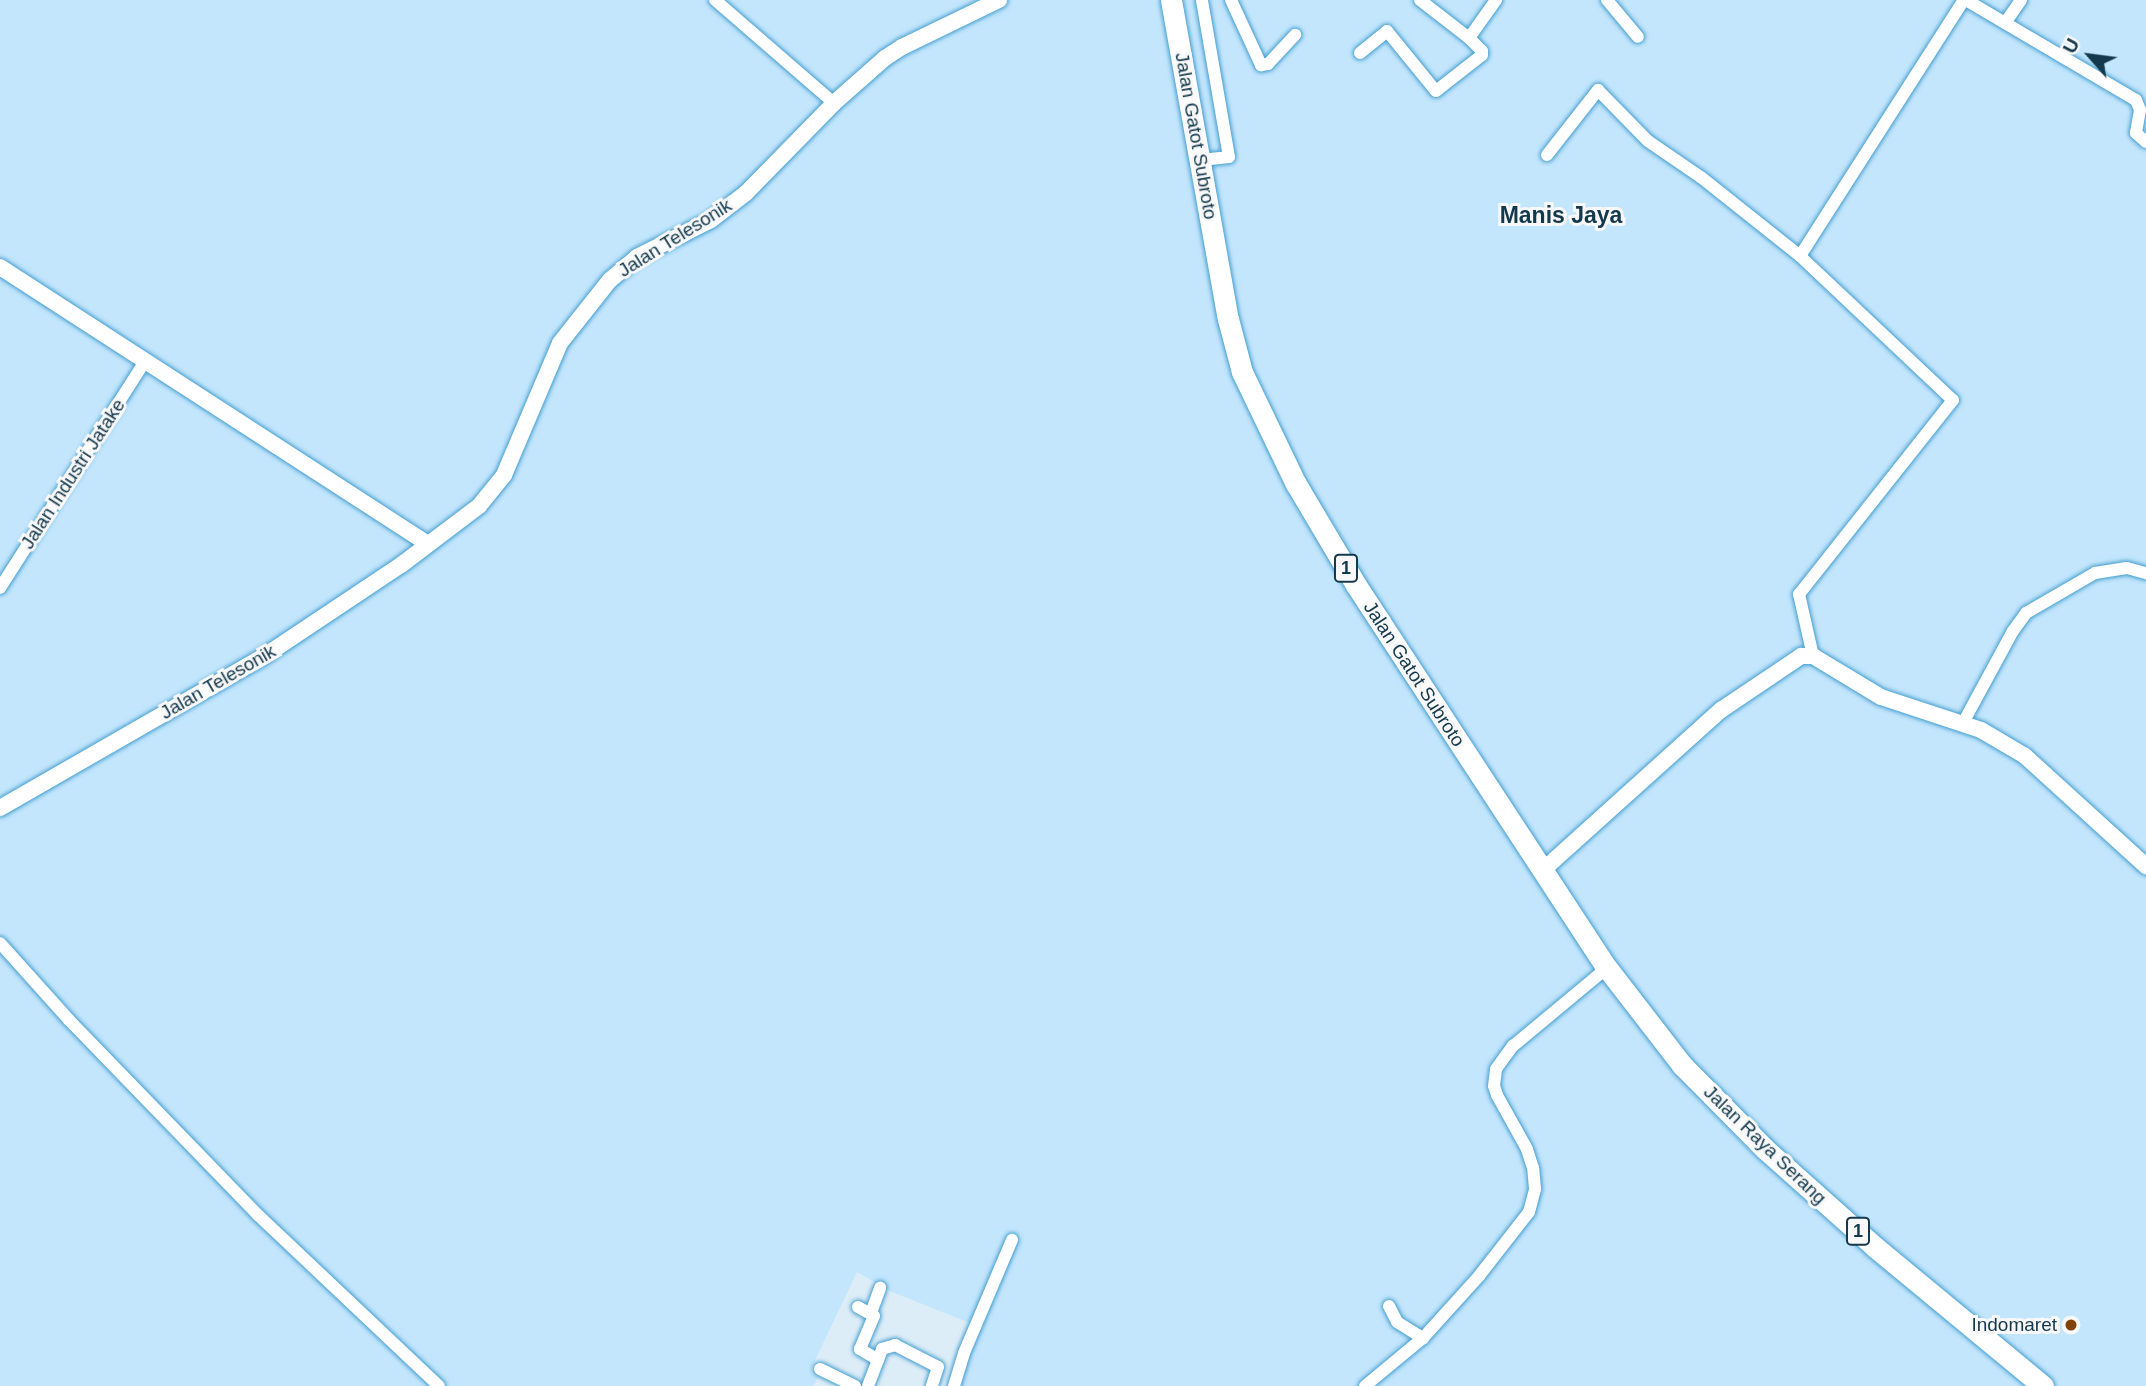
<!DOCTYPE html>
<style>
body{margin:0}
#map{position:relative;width:2146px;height:1386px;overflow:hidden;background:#ddedf8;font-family:Arial,sans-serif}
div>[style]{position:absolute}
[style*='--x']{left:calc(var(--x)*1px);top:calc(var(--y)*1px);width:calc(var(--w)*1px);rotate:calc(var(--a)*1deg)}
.built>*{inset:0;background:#c3e6fd}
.roads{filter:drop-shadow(0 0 2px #459ece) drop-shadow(0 0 2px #459ece)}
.street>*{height:12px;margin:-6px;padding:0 6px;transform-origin:6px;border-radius:6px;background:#fff}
.secondary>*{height:16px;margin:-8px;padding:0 8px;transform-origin:8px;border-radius:8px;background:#fff}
.highway>*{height:21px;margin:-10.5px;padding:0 10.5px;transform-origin:10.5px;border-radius:10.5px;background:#fff}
.dots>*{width:19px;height:19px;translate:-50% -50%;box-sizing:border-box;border:4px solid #f8f8f8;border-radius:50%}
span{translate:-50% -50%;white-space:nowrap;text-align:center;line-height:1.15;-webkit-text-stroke:6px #f8f8f8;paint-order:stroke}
.shield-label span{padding:2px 5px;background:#f8f8f8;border:2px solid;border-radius:5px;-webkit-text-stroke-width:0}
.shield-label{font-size:18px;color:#14394d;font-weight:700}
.street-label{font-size:19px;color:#14394d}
.poi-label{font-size:19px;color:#14394d}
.right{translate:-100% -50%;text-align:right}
.quarter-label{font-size:23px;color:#14394d;font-weight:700}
.north{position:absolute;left:2055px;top:21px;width:70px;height:70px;-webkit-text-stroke:5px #f8f8f8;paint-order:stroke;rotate:298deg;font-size:19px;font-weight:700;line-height:28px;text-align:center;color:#14394d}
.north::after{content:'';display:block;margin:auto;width:24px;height:32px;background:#14394d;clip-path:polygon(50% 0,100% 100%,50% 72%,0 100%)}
</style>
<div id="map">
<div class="built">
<i style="clip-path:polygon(0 0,2146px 0,2146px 1386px,955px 1386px,975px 1325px,892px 1292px,857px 1272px,811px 1369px,819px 1376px,813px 1386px,0 1386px)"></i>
</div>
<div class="roads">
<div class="street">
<i style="--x:715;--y:0;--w:157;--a:40.9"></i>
<i style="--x:1231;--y:0;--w:72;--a:65.2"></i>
<i style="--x:1261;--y:65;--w:7;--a:-8"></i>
<i style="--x:1268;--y:64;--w:40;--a:-47"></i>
<i style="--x:1420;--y:0;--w:62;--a:37.8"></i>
<i style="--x:1469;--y:38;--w:47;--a:-54.6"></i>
<i style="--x:1607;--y:0;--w:48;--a:50"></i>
<i style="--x:1966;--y:0;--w:197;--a:30.5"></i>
<i style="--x:2136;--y:100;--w:11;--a:68"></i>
<i style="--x:2140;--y:110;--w:23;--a:100"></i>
<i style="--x:2136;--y:133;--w:13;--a:42"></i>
<i style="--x:2005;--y:23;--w:28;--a:-55"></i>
<i style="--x:1360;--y:53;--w:35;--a:-39"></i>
<i style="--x:1387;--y:31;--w:77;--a:50.8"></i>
<i style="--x:1436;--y:91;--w:58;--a:-38"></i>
<i style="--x:1482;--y:55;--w:4;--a:-90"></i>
<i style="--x:1482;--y:51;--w:18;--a:-135"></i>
<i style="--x:1547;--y:155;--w:83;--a:-51.9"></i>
<i style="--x:1598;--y:90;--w:71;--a:45.6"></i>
<i style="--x:1648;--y:141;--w:65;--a:34.4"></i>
<i style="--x:1702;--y:178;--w:125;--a:38.5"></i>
<i style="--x:1800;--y:256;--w:210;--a:43.3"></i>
<i style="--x:1953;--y:400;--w:248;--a:128.4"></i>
<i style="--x:1799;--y:594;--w:64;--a:77.3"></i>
<i style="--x:1201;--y:160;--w:28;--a:-6"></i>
<i style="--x:1229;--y:157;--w:159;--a:-99.8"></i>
<i style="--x:1800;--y:256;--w:304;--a:-57.4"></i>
<i style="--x:0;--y:588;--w:269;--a:-57.4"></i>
<i style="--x:1963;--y:723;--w:105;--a:-61.5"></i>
<i style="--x:2013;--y:631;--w:22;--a:-54"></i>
<i style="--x:2026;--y:613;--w:80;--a:-30.1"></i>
<i style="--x:2095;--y:573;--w:32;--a:-9"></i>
<i style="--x:2127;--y:568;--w:20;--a:15"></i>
<i style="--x:0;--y:943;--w:103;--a:48.1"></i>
<i style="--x:69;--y:1020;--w:272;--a:45.9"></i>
<i style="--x:258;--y:1215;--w:249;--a:43.4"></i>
<i style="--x:1389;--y:1306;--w:18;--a:63"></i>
<i style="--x:1397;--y:1322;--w:31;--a:32"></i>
<i style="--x:858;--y:1307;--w:18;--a:29"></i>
<i style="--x:874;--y:1316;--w:36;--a:113"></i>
<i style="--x:860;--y:1349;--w:21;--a:31"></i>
<i style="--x:871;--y:1313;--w:27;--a:-70"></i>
<i style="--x:820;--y:1369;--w:39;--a:26"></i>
<i style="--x:868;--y:1386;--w:40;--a:-69"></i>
<i style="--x:882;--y:1349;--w:14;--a:-17"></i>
<i style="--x:895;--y:1345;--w:48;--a:27.1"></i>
<i style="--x:938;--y:1367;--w:20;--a:108"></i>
<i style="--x:954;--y:1386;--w:34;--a:-73"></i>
<i style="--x:964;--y:1353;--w:123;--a:-67"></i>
<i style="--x:1365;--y:1386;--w:75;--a:-39.6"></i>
<i style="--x:1423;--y:1338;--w:84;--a:-47.9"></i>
<i style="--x:1479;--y:1276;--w:81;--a:-52"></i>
<i style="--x:1529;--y:1212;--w:24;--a:-75"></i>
<i style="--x:1535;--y:1189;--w:21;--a:-95"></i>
<i style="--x:1533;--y:1168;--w:20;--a:-108"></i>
<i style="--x:1527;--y:1149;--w:62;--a:-119.1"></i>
<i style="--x:1497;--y:1095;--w:9;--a:-108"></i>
<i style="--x:1494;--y:1086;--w:17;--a:-83"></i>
<i style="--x:1496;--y:1069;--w:29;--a:-54"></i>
<i style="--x:1513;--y:1046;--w:122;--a:-39.7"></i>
</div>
<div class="secondary">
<i style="--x:0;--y:267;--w:510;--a:32.91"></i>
<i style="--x:0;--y:808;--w:303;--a:-29.9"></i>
<i style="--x:263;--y:657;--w:166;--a:-33.7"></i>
<i style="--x:401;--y:565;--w:98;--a:-37.1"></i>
<i style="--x:479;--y:506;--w:40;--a:-51"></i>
<i style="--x:504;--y:475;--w:143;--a:-67"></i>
<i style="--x:560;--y:343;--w:80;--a:-51.6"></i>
<i style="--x:610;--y:280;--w:35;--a:-40"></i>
<i style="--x:637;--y:257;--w:83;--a:-26.6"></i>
<i style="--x:711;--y:220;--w:44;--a:-37.6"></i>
<i style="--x:746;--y:193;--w:126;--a:-45.6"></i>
<i style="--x:834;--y:103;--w:68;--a:-41.4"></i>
<i style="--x:885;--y:58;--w:20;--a:-33"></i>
<i style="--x:902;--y:47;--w:108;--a:-25.9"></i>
<i style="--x:1543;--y:870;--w:239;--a:-42"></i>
<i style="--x:1721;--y:710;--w:97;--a:-34"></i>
<i style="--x:1801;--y:656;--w:12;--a:0"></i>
<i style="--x:1813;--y:656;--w:79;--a:31.1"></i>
<i style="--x:1881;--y:697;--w:105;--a:18.3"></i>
<i style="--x:1981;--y:730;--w:51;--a:30.6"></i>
<i style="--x:2025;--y:756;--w:164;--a:42.3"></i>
</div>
<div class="highway">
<i style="--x:1171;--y:0;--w:324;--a:79.9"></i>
<i style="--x:1228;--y:319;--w:55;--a:75.2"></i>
<i style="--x:1242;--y:372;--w:124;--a:64.3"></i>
<i style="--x:1296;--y:484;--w:117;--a:59.3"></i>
<i style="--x:1356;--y:585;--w:458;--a:56.8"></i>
<i style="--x:1607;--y:968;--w:123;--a:52.3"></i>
<i style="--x:1682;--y:1065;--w:118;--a:45.3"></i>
<i style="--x:1765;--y:1149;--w:147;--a:41.7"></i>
<i style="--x:1875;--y:1247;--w:218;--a:39.6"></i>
</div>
</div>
<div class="dots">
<i style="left:2071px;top:1325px;background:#824307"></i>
</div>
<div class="shield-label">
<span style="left:1346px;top:568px">1</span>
<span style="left:1858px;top:1231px">1</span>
</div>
<div class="street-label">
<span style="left:1196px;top:136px;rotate:80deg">Jalan Gatot Subroto</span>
<span style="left:675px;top:238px;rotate:-32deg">Jalan Telesonik</span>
<span style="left:73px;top:474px;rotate:-57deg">Jalan Industri Jatake</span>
<span style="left:1414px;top:674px;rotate:57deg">Jalan Gatot Subroto</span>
<span style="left:218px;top:682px;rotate:-30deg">Jalan Telesonik</span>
<span style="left:1765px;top:1145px;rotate:44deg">Jalan Raya Serang</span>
</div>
<div class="poi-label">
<span class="right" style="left:2057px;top:1325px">Indomaret</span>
</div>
<div class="quarter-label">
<span style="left:1561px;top:215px">Manis Jaya</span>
</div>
<div class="north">U</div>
</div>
